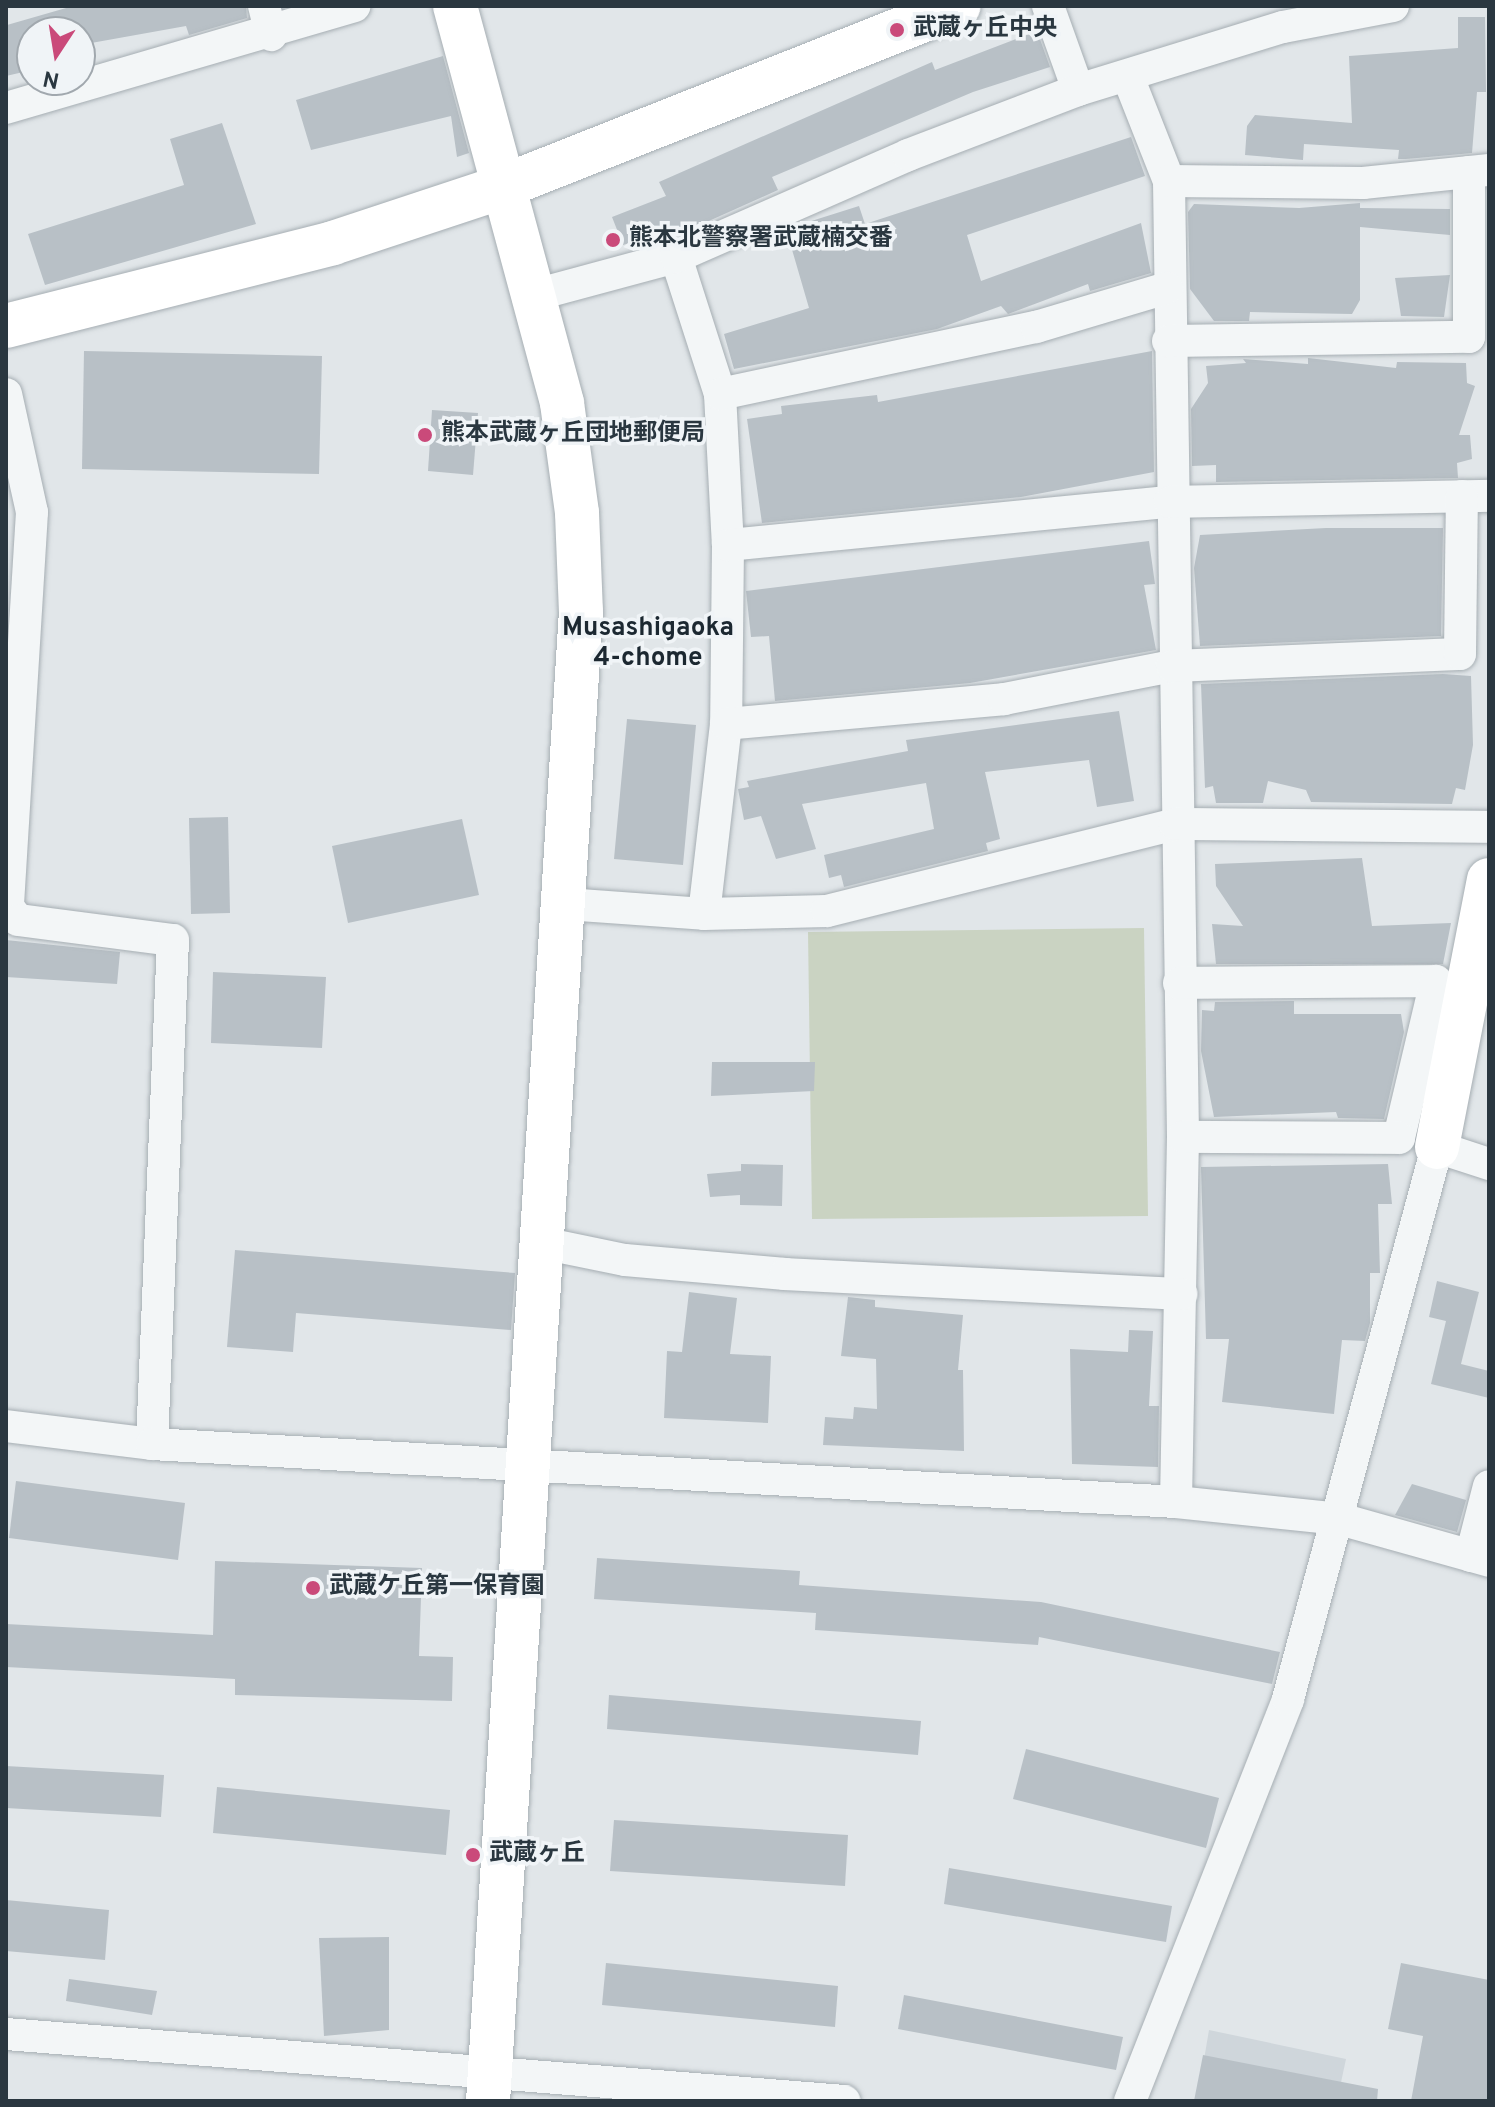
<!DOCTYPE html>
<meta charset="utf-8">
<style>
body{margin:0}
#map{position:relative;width:1495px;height:2107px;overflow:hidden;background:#e1e6e9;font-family:Overpass,"Noto Sans JP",sans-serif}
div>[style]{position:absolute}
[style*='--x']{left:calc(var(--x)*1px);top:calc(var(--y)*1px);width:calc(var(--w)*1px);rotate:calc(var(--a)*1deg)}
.built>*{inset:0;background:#cfd6db}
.green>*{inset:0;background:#cad3c2}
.building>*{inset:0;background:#b8c0c6}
.roads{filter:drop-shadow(0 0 2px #a6aeb3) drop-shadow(0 0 2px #a6aeb3)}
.street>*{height:32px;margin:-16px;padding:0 16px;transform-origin:16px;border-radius:16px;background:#f3f6f7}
.secondary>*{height:44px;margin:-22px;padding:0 22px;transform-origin:22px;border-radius:22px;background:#fff}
.dots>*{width:22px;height:22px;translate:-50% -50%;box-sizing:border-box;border:4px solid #f0f4f7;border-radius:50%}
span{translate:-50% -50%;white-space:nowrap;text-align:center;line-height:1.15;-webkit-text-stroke:7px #f0f4f7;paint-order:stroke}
.poi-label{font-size:24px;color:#2a3740;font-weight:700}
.left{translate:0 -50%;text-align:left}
.neighbourhood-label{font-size:26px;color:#1c2831;font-weight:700}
.frame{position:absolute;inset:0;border:8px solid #2a3740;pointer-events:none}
.north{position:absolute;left:16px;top:16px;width:80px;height:80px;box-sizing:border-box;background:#f0f4f7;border:2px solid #a1a8ae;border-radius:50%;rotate:192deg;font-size:22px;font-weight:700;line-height:32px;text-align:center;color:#2a3740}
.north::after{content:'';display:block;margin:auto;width:28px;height:36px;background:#ca4a7a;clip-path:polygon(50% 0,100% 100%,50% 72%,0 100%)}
</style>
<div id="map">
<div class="built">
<i style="clip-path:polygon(1209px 2030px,1346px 2059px,1337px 2101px,1197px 2101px)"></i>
</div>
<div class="green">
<i style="clip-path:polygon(1144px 928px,1148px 1216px,812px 1219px,808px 932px)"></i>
</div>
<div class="building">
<i style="clip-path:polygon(73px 6px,246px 6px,247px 18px,189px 35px,186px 26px,80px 45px,80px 32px,32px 32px,32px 70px,6px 76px,7px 25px)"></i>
<i style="clip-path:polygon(1458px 17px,1485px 17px,1486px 92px,1477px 92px,1472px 153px,1406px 159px,1398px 159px,1399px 150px,1304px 144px,1303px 160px,1245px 155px,1247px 126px,1255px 115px,1352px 123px,1349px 56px,1458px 48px)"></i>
<i style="clip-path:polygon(1037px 31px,1050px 67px,973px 92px,772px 177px,778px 190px,682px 233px,680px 228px,623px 245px,612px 217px,666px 196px,659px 182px,932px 62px,935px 70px)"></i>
<i style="clip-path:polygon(443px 56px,469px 153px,457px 157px,451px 116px,311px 150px,296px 100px)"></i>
<i style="clip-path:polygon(222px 123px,256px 224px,45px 285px,28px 234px,184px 185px,170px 139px)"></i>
<i style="clip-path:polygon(1131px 137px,1145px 176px,967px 235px,981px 281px,1141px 223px,1151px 273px,1090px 291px,1088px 284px,1008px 314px,1001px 306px,937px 329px,734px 369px,724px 334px,809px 308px,786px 229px,859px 206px,865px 224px)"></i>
<i style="clip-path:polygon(1360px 203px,1360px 208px,1450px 209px,1450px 235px,1360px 227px,1360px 300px,1352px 314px,1250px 312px,1249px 321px,1214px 321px,1190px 289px,1188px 212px,1194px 204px,1299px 208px)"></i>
<i style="clip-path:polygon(1450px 275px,1444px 317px,1401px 316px,1395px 278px)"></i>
<i style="clip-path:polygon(84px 351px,322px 356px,319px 474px,82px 469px)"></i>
<i style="clip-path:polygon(1152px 351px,1154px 472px,1021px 497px,762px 523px,747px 419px,782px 414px,781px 406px,877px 395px,878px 402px)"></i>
<i style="clip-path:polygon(1308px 358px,1396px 368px,1397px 362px,1466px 363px,1467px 383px,1475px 386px,1459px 435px,1470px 435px,1472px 459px,1457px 463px,1458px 478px,1216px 482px,1216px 465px,1192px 466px,1191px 409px,1208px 383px,1206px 366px,1246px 363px,1243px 359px,1308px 364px)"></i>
<i style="clip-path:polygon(432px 410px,478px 413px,473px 475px,428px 471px)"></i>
<i style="clip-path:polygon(1326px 528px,1443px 528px,1441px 636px,1200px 646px,1194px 568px,1200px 535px)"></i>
<i style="clip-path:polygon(1149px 541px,1155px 584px,1144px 585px,1156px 650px,970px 683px,775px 701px,769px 636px,751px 637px,746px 591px)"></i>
<i style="clip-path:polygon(1443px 674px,1471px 676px,1473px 745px,1465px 790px,1456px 788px,1452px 804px,1311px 802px,1306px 790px,1268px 781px,1263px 803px,1216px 803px,1213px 786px,1205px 788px,1201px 684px)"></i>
<i style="clip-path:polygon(1119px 711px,1134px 801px,1097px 807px,1089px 760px,985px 772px,1000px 839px,986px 843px,988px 851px,844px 887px,841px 875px,829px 878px,824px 855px,934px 829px,926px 783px,802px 804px,816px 849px,776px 859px,761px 816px,744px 820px,738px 789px,749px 787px,747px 781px,908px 751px,906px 740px)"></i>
<i style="clip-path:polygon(627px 719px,696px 725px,683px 865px,614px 859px)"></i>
<i style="clip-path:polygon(228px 817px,230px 913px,191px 914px,189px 818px)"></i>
<i style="clip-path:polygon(462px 819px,479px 895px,348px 923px,332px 846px)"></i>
<i style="clip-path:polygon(1362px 858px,1372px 926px,1451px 923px,1443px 964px,1216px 964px,1212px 924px,1243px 926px,1216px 886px,1215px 864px)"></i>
<i style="clip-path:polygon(6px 940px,120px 952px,117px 984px,6px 977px)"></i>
<i style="clip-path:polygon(213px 972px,326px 977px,322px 1048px,211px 1043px)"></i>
<i style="clip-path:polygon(1294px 1001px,1294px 1014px,1401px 1014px,1404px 1032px,1384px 1119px,1338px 1118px,1336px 1112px,1214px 1117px,1201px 1051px,1202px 1010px,1214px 1011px,1215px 1002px)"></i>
<i style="clip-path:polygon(712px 1062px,815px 1062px,814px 1091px,711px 1096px)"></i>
<i style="clip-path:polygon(741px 1164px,783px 1165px,782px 1206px,740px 1205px,740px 1195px,710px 1197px,707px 1174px,741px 1171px)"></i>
<i style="clip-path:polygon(1388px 1164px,1392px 1204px,1378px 1204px,1380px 1273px,1370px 1273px,1370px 1323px,1365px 1341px,1342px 1340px,1334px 1414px,1222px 1402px,1229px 1339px,1206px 1339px,1201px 1167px)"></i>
<i style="clip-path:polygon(235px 1250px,515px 1273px,511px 1330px,296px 1313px,293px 1352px,227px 1347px)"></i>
<i style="clip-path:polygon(1437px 1281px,1479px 1292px,1461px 1364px,1489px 1371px,1489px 1398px,1431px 1384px,1446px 1321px,1429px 1317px)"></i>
<i style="clip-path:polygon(689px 1292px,737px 1298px,730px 1354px,771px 1356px,768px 1423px,664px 1418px,667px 1351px,682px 1352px)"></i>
<i style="clip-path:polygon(848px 1297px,875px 1300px,875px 1307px,963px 1315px,958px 1370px,963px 1370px,964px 1451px,823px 1445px,825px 1417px,853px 1419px,854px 1407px,877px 1409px,876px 1359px,841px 1356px)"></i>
<i style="clip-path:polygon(1129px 1330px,1153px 1331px,1149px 1406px,1159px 1406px,1158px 1467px,1072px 1464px,1070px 1349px,1128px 1352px)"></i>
<i style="clip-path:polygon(16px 1481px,185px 1503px,178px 1560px,9px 1538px)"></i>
<i style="clip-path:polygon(1412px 1484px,1466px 1500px,1457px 1532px,1395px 1515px)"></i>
<i style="clip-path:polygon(597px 1558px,800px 1571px,799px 1585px,1041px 1602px,1280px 1652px,1272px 1684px,1039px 1637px,1038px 1645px,815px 1630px,816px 1613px,594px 1599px)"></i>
<i style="clip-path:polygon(215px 1561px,422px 1568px,419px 1656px,453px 1657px,452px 1701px,235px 1695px,235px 1679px,6px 1667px,6px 1624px,213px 1635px)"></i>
<i style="clip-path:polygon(609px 1695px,921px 1721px,918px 1755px,607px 1729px)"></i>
<i style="clip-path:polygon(1026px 1749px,1219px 1798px,1206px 1848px,1013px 1799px)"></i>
<i style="clip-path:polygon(6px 1766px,164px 1775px,161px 1817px,6px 1808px)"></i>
<i style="clip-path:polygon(217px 1787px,450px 1810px,446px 1855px,213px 1833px)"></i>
<i style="clip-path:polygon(614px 1820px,848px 1835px,845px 1886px,610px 1871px)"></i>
<i style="clip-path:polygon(949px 1868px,1172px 1906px,1166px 1942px,944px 1904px)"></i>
<i style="clip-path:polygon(6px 1900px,109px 1910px,105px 1960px,6px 1951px)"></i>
<i style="clip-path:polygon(389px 1937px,389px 2030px,324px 2036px,319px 1938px)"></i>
<i style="clip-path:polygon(606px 1963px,838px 1986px,835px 2027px,602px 2005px)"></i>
<i style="clip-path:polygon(1401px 1963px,1489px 1980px,1489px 2101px,1411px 2101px,1423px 2036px,1388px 2029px)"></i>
<i style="clip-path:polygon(69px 1979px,157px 1991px,152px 2015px,66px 2001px)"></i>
<i style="clip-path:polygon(904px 1995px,1123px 2037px,1116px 2070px,898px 2029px)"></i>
<i style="clip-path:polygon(1203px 2055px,1378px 2089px,1377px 2101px,1194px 2101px)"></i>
</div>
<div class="roads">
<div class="street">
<i style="--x:264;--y:6;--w:30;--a:76"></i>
<i style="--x:1048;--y:6;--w:89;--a:70.3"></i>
<i style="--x:1128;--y:77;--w:112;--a:68.5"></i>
<i style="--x:1169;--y:181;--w:956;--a:89.16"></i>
<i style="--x:1183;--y:1137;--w:365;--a:91.1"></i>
<i style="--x:6;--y:108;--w:363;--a:-16.3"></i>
<i style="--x:1169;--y:181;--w:194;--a:0.6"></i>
<i style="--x:1363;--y:183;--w:127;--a:-5.9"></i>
<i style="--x:676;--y:257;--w:144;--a:72.2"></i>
<i style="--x:720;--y:394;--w:151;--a:87"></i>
<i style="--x:728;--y:545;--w:179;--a:90.6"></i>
<i style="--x:726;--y:724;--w:191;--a:96.6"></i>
<i style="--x:535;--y:295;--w:146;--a:-15.1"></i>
<i style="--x:676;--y:257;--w:253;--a:-23.7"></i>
<i style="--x:908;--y:155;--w:182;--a:-20.9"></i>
<i style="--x:1078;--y:90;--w:214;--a:-17.1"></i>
<i style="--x:1283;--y:27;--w:112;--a:-10.8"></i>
<i style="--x:1168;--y:341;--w:301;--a:-0.8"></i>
<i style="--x:1469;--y:337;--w:165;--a:-90"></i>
<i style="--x:6;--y:394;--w:121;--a:77.6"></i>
<i style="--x:32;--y:512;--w:396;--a:93.5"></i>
<i style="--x:8;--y:907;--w:16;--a:52"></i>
<i style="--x:18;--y:920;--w:156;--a:7.4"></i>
<i style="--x:173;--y:940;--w:504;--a:92.39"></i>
<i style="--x:720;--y:394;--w:323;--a:-12"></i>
<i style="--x:1036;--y:327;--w:137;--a:-16.6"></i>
<i style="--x:728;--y:545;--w:444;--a:-5.6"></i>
<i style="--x:1170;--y:502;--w:319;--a:-1.1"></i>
<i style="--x:726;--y:724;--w:279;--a:-5.1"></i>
<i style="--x:1004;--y:699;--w:171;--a:-11.1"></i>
<i style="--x:1172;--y:666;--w:288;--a:-2.4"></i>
<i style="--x:1460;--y:654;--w:158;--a:-89.3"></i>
<i style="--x:566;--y:904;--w:138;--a:4.1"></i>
<i style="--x:704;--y:914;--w:123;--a:-1.4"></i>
<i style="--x:827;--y:911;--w:359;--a:-14"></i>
<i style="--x:1175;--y:824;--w:314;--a:0.5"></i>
<i style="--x:1179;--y:983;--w:257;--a:-0.4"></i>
<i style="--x:1436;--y:981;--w:161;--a:103.3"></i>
<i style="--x:1399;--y:1138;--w:216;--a:-179.7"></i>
<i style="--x:542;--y:1243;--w:85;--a:11.6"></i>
<i style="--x:625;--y:1260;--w:161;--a:5"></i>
<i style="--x:785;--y:1274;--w:397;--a:2.9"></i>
<i style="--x:6;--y:1426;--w:147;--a:7"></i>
<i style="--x:152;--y:1444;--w:1026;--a:3.24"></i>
<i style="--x:1176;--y:1502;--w:165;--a:5.9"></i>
<i style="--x:1340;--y:1519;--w:155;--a:15.7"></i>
<i style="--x:1471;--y:1556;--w:72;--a:-75.6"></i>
<i style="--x:6;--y:2034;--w:841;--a:4.57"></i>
<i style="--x:1130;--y:2101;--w:432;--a:-68.5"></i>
<i style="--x:1288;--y:1699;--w:572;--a:-74.89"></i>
<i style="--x:1437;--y:1147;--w:55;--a:18.1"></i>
</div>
<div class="secondary">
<i style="--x:455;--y:6;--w:411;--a:74.9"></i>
<i style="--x:562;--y:403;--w:111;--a:82.2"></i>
<i style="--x:577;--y:513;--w:98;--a:87.7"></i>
<i style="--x:581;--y:611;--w:1493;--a:93.57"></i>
<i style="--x:6;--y:326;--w:337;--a:-14.2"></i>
<i style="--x:333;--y:243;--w:178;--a:-18.3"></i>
<i style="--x:502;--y:187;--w:491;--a:-21.6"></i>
<i style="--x:1437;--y:1147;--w:272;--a:-79"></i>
</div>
</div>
<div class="dots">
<i style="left:897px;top:30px;background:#ca4a7a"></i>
<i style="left:613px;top:240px;background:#ca4a7a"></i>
<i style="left:425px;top:435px;background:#ca4a7a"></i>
<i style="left:313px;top:1588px;background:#ca4a7a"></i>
<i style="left:473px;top:1855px;background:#ca4a7a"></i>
</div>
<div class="poi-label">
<span class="left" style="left:913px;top:30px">武蔵ヶ丘中央</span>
<span class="left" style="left:629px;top:240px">熊本北警察署武蔵楠交番</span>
<span class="left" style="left:441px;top:435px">熊本武蔵ヶ丘団地郵便局</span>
<span class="left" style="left:329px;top:1588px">武蔵ケ丘第一保育園</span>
<span class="left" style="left:489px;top:1855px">武蔵ヶ丘</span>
</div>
<div class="neighbourhood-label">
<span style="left:648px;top:644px">Musashigaoka<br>4-chome</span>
</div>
<div class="frame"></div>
<div class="north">N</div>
</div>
